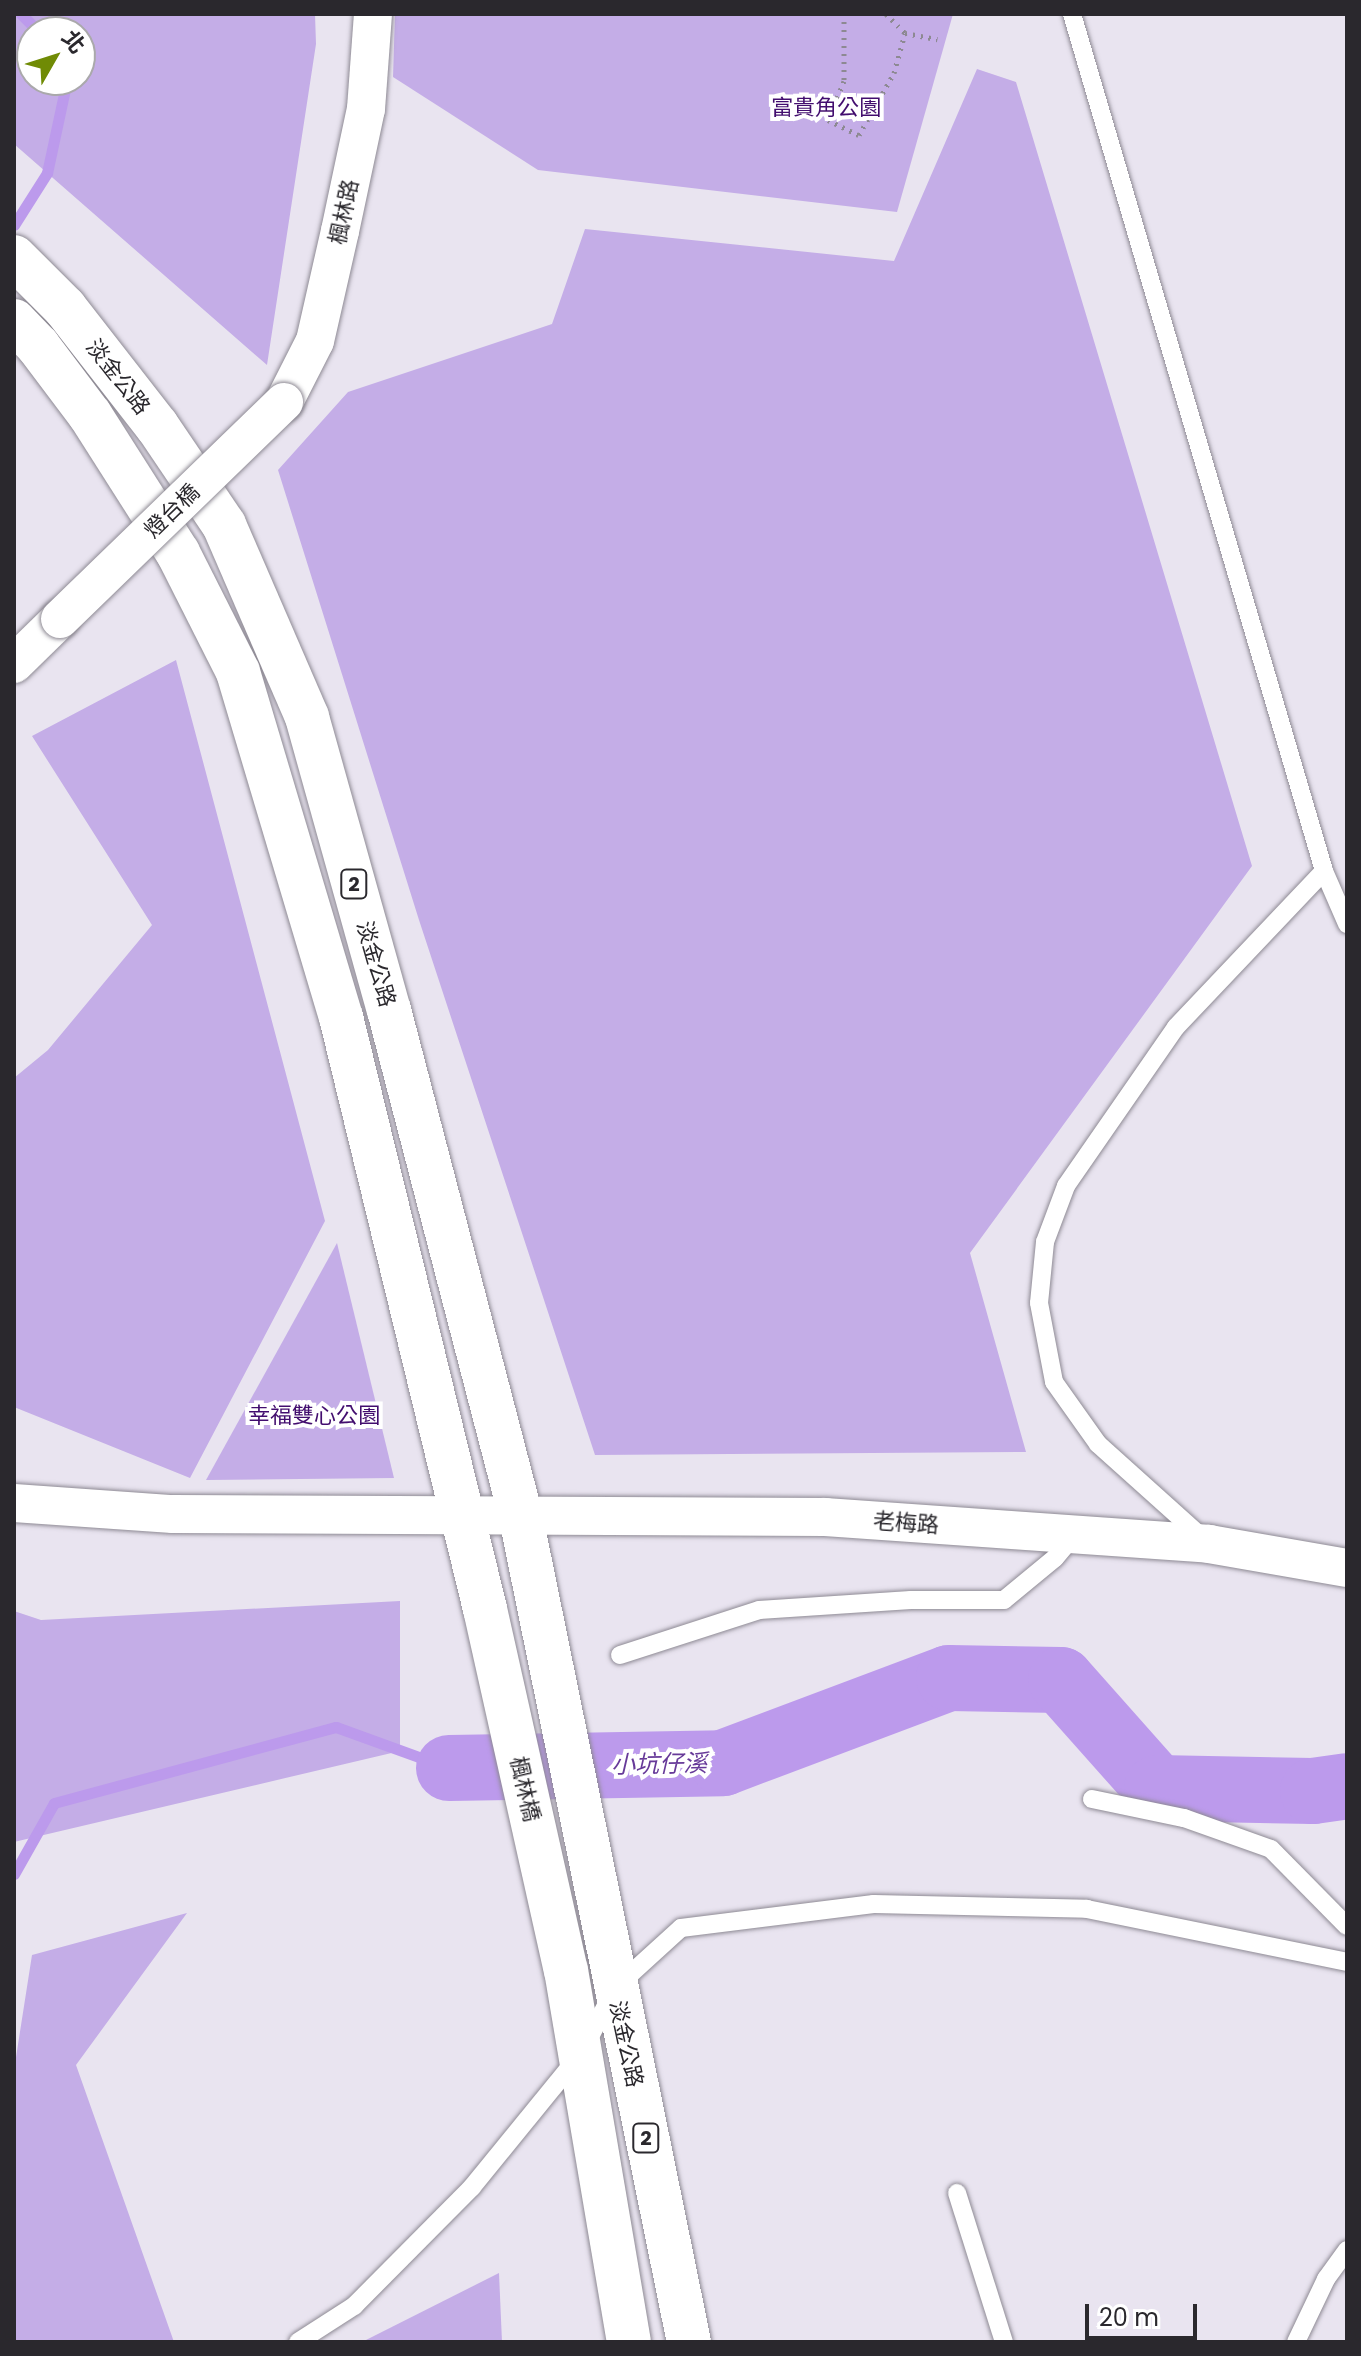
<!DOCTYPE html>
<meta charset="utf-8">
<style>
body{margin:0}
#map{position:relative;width:1361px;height:2356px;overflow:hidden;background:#e9e4f0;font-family:Poppins,"Noto Sans TC",sans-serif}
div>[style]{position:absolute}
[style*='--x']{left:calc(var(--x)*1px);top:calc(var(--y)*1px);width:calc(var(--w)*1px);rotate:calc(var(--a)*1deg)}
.green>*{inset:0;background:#c4ade7}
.stream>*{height:11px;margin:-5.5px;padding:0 5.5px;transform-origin:5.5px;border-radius:5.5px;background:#bc9aec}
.river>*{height:66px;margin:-33px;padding:0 33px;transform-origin:33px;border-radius:33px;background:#bc9aec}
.path>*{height:5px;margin-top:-2.5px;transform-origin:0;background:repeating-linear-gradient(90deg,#8d8992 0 2px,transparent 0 8px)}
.roads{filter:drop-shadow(0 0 2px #8e8a94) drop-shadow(0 0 2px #8e8a94)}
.service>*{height:18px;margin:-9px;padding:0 9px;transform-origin:9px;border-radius:9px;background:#fff}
.minor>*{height:38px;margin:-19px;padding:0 19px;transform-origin:19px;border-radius:19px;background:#fff}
.primary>*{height:44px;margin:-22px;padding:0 22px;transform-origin:22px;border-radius:22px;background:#fff}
.bridges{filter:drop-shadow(0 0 2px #8e8a94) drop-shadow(0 0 2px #8e8a94)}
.minor-bridge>*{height:38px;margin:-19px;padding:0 19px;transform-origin:19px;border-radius:19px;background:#fff}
span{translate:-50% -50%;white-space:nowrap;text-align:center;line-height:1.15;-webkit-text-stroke:8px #fff;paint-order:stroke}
.shield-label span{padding:2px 6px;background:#fff;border:2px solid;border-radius:6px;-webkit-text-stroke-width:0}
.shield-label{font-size:20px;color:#2a282d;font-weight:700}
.park-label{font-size:22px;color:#420d6e}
.street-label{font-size:22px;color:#2a282d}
.water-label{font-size:24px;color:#673a99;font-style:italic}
.frame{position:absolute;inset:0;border:16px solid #2a282d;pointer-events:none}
.north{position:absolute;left:16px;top:16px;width:80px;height:80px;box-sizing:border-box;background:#fff;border:2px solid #aaa9ab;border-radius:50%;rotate:51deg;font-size:22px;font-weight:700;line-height:32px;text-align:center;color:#2a282d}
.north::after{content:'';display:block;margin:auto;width:28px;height:36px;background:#708b05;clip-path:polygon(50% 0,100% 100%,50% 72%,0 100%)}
.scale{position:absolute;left:1085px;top:2304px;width:112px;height:36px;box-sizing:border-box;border:4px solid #2a282d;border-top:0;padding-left:10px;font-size:24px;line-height:28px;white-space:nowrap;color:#2a282d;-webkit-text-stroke:6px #fff;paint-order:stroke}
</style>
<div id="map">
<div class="green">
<i style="clip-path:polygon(evenodd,14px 14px,315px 14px,316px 44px,267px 365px,14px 144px,14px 14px,80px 32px,80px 80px,32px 80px,32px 32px,80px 32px)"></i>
<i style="clip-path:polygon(395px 14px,953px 14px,897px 212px,538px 170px,393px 77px)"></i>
<i style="clip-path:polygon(977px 69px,1016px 82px,1252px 866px,970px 1253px,1026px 1452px,595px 1455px,419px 920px,278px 470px,348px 392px,552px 324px,585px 229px,894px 261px)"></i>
<i style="clip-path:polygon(176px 660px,325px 1221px,190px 1478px,14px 1407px,14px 1078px,48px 1050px,152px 925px,32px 736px)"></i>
<i style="clip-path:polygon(337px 1243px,394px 1478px,206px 1480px)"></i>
<i style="clip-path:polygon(400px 1601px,400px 1751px,14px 1842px,14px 1611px,41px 1620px)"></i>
<i style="clip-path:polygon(187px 1913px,76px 2065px,174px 2342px,14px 2342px,14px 2070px,32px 1955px)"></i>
<i style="clip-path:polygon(499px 2273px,502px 2342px,362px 2342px)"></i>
</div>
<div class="stream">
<i style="--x:21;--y:14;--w:25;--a:45"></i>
<i style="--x:14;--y:225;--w:62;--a:-57.6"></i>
<i style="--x:47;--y:173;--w:95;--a:-77.9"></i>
<i style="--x:14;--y:1874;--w:81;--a:-60.6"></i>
<i style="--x:54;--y:1803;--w:292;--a:-15.1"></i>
<i style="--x:336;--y:1727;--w:120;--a:19.9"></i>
</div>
<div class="river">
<i style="--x:449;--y:1768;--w:274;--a:-1"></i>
<i style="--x:723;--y:1763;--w:241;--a:-20.6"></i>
<i style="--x:949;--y:1678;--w:112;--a:1"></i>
<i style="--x:1061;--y:1680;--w:144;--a:48.4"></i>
<i style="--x:1157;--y:1788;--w:156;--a:1.1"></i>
<i style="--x:1313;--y:1791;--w:34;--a:-8"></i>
</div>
<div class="path">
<i style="--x:844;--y:14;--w:67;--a:90"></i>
<i style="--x:844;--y:81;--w:42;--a:112.3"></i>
<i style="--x:828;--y:120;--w:34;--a:26"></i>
<i style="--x:859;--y:135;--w:71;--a:-60.6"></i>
<i style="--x:894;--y:73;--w:41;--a:-74.6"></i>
<i style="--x:886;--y:14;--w:27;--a:45"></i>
<i style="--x:905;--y:33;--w:33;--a:11"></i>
</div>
<div class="roads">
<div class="service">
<i style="--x:1072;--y:14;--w:893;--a:73.61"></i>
<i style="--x:1324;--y:871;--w:215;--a:133.5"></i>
<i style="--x:1176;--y:1027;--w:193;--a:124.7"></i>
<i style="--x:1066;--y:1186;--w:60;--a:110.6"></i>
<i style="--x:1045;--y:1242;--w:61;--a:95.6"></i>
<i style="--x:1039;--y:1303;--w:80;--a:79.2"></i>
<i style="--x:1054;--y:1382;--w:76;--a:54.6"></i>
<i style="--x:1098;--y:1444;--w:142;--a:41.9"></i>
<i style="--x:1324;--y:871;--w:58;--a:66.5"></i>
<i style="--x:620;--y:1655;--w:146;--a:-17.9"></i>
<i style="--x:759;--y:1610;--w:152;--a:-3.8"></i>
<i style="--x:911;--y:1600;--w:93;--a:0"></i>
<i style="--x:1004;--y:1600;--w:66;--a:-39.5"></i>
<i style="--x:1055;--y:1558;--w:31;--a:-50"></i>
<i style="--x:1092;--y:1799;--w:94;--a:11.7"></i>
<i style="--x:1184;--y:1818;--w:92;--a:19.6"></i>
<i style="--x:1271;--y:1849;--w:108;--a:45.4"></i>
<i style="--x:957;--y:2193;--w:156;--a:72.5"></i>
<i style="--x:298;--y:2342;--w:67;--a:-32.7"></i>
<i style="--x:354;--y:2306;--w:168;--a:-45.2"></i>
<i style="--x:472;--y:2187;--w:174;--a:-50.8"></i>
<i style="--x:582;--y:2052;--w:72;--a:-62.7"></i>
<i style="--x:615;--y:1988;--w:89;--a:-42.3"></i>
<i style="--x:681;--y:1928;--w:194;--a:-7.1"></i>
<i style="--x:874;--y:1904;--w:213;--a:1.3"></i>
<i style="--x:1087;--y:1909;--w:265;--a:11.5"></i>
<i style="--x:1296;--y:2342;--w:70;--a:-64.5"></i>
<i style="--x:1326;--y:2279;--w:36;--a:-54"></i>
</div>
<div class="minor">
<i style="--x:284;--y:402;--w:68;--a:-63.1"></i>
<i style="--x:315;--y:341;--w:113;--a:-77.2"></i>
<i style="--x:340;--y:231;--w:125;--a:-78"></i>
<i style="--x:366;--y:109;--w:95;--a:-85.8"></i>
<i style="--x:14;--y:664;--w:64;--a:-44.4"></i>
<i style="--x:14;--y:1503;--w:159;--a:4"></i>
<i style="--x:173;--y:1514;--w:653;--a:0.26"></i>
<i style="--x:826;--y:1517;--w:384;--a:4"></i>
<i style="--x:1209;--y:1544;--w:140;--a:9.9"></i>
</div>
<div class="primary">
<i style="--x:14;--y:257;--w:72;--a:45"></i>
<i style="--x:65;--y:308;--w:150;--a:52.1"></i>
<i style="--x:157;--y:426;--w:120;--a:55.9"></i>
<i style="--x:224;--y:525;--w:209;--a:66.6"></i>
<i style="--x:307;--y:717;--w:304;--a:74.4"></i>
<i style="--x:389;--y:1010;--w:520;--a:75.4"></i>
<i style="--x:520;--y:1513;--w:846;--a:78.48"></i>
<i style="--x:14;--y:321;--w:35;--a:46"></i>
<i style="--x:38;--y:346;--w:86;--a:53"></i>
<i style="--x:90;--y:415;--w:164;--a:57.5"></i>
<i style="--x:178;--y:553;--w:133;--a:63.2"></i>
<i style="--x:238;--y:672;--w:360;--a:73.4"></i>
<i style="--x:341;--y:1017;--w:609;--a:76.33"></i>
<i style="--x:485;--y:1609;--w:370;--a:77.4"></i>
<i style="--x:566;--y:1970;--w:377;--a:80.4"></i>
</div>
</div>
<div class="bridges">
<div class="minor-bridge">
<i style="--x:60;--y:619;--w:312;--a:-44.1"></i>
</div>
</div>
<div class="shield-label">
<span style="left:354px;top:884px">2</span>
<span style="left:646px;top:2138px">2</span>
</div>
<div class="park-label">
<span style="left:826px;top:108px">富貴角公園</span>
<span style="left:314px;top:1416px">幸福雙心公園</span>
</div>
<div class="street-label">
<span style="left:344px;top:212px;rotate:-78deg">楓林路</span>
<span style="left:118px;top:377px;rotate:52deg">淡金公路</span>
<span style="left:172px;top:511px;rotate:-44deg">燈台橋</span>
<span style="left:376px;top:964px;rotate:74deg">淡金公路</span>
<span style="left:906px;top:1523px;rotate:4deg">老梅路</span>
<span style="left:525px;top:1789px;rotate:77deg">楓林橋</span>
<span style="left:626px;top:2044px;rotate:78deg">淡金公路</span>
</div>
<div class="water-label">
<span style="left:659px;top:1764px;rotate:-1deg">小坑仔溪</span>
</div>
<div class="frame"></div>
<div class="north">北</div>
<div class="scale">20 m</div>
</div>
